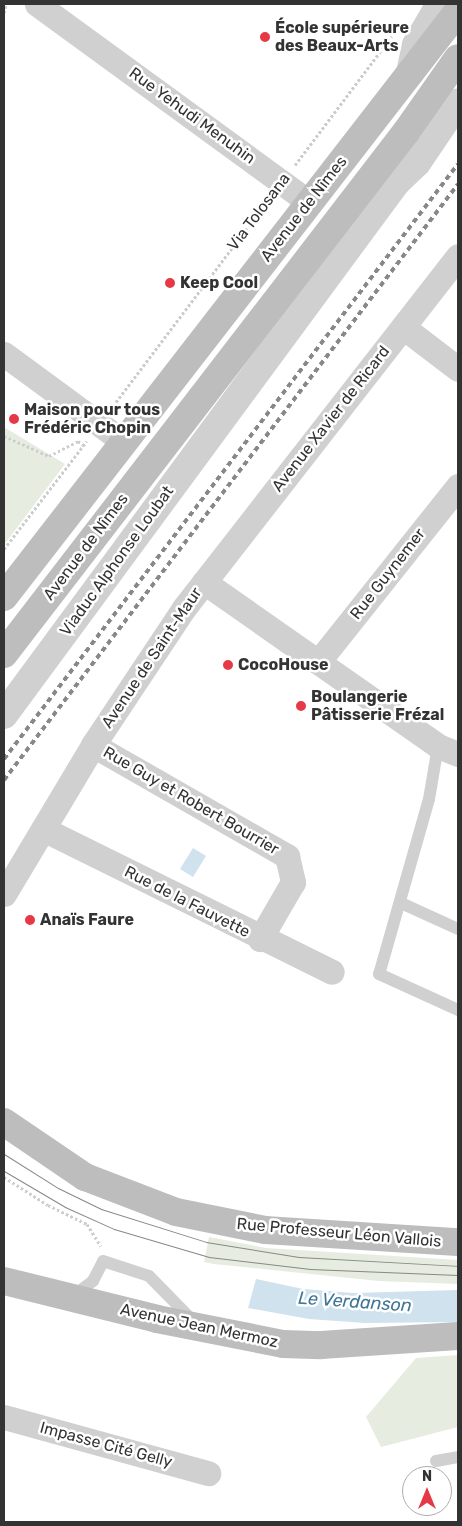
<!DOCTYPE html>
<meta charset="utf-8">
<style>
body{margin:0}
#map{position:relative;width:462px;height:1526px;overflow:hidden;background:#fff;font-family:Rubik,sans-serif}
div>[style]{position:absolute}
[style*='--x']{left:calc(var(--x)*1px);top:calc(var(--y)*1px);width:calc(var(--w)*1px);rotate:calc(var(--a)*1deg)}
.green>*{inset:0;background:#e6ecdf}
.water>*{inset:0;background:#cfe2ee}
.path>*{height:3px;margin-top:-1.5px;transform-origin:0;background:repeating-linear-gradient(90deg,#cdcdcd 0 2.5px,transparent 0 5px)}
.service>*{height:12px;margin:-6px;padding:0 6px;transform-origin:6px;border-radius:6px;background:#d0d0d0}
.minor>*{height:25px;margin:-12.5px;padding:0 12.5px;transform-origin:12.5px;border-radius:12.5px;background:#d0d0d0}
.tertiary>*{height:28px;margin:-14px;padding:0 14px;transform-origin:14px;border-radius:14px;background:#d0d0d0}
.secondary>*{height:28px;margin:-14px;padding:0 14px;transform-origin:14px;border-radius:14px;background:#bdbdbd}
.tram>*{height:1px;margin:-0.5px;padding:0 0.5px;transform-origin:0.5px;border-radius:0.5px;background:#888}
.rail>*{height:4px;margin-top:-2px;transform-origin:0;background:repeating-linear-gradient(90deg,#888 0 5px,transparent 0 9px)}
.dots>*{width:14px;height:14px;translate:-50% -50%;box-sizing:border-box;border:2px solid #fff;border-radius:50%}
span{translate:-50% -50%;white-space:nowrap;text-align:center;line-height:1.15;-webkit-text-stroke:5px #fff;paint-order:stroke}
.poi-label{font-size:16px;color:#333;font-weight:700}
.left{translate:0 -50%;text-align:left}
.street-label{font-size:16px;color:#333}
.water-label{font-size:18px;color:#3f7597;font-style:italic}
.frame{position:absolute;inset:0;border:5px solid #333;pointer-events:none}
.north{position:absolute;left:402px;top:1466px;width:50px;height:50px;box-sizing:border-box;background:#fff;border:1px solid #adadad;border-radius:50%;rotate:0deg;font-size:14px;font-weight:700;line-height:20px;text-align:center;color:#333}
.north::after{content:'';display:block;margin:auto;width:18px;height:22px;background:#e63946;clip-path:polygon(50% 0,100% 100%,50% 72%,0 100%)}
</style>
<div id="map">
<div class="green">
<i style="clip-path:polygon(4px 427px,65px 464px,4px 545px)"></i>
<i style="clip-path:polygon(209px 1237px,266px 1248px,458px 1260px,458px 1284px,379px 1281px,214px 1264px,204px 1262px)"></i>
<i style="clip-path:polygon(458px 1355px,458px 1427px,381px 1447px,366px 1417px,416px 1358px)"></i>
</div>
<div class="water">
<i style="clip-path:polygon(193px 848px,206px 856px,193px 877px,180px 869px)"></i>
<i style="clip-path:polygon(256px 1279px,303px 1289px,353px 1293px,458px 1290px,458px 1322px,365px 1323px,309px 1319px,248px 1308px)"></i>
</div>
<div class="path">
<i style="--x:4;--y:13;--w:9;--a:-77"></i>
<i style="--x:295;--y:165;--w:161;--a:-53.1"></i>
<i style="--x:113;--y:406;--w:258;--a:-53"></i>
<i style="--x:4;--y:436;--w:49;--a:24"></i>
<i style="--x:49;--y:456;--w:33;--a:-27"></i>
<i style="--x:78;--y:441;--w:7;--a:34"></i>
<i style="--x:4;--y:549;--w:136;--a:-52.5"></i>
<i style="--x:4;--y:1177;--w:52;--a:32.5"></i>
<i style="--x:48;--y:1205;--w:43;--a:26"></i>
<i style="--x:87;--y:1224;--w:26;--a:58"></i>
</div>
<div class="service">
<i style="--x:438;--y:746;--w:54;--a:99.6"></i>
<i style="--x:429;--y:799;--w:182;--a:105.9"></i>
<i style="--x:379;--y:974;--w:87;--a:24.5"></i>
<i style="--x:401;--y:903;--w:63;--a:24.5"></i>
<i style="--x:73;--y:1296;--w:25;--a:-37"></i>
<i style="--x:93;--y:1281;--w:22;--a:-63"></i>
<i style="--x:103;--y:1261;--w:48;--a:18.1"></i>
<i style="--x:149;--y:1276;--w:66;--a:45.6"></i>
<i style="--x:436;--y:1461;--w:22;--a:-10"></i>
</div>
<div class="minor">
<i style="--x:37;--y:4;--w:336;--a:36.1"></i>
<i style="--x:403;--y:327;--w:69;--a:37.4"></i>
<i style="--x:4;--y:354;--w:149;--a:36.3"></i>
<i style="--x:204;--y:582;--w:286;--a:35"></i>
<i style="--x:438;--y:746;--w:22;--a:22"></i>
<i style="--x:318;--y:662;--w:225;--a:-51.5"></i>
<i style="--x:93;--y:745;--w:224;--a:29.8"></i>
<i style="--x:287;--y:856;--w:27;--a:77"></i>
<i style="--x:293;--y:882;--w:66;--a:120.1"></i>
<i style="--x:43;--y:829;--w:322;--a:26.3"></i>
<i style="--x:4;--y:894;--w:174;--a:-59.1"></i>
<i style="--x:93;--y:745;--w:164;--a:-56.4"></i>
<i style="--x:184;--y:608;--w:446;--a:-52.1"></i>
<i style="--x:4;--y:1417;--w:212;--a:15.4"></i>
</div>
<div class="tertiary">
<i style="--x:410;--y:73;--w:29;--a:-78"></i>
<i style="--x:416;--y:45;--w:48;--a:-59.7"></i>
<i style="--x:4;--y:715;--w:661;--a:-53.62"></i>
<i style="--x:396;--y:183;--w:29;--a:-44"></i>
<i style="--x:417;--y:163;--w:73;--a:-56.1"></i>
</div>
<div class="secondary">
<i style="--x:4;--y:597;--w:741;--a:-52.23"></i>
<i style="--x:4;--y:654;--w:659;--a:-52.4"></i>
<i style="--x:406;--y:132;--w:90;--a:-54.9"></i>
<i style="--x:4;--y:1122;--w:98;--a:34.2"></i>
<i style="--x:85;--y:1177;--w:97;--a:21"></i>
<i style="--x:176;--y:1212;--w:91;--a:11.4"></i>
<i style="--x:265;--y:1230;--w:193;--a:3.6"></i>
<i style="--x:4;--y:1281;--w:158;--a:13.9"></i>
<i style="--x:157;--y:1319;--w:128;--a:11.2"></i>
<i style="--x:283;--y:1344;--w:38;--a:2"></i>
<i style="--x:321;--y:1345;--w:137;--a:-3.8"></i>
</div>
<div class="tram">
<i style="--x:4;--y:1154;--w:64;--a:32.2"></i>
<i style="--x:58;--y:1188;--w:48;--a:26"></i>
<i style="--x:101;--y:1209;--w:110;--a:17.4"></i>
<i style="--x:206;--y:1242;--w:94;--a:9.2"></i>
<i style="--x:299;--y:1257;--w:159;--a:3.2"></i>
<i style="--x:4;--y:1171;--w:71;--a:30.5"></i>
<i style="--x:65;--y:1207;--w:54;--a:24.2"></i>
<i style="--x:114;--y:1229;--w:99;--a:16.4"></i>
<i style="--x:209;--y:1257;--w:102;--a:6.8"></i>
<i style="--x:310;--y:1269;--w:148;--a:2.3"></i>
</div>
<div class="rail">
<i style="--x:4;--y:759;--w:748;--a:-52.66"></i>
<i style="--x:4;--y:780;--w:749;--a:-52.7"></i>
</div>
<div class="dots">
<i style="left:265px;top:37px;background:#e63946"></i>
<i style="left:170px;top:283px;background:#e63946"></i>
<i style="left:14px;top:419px;background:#e63946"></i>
<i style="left:228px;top:665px;background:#e63946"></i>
<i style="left:301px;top:706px;background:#e63946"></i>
<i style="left:30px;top:920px;background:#e63946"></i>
</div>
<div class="poi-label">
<span class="left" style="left:275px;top:37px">École supérieure<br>des Beaux-Arts</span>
<span class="left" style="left:180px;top:283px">Keep Cool</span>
<span class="left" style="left:24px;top:419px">Maison pour tous<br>Frédéric Chopin</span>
<span class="left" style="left:238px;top:665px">CocoHouse</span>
<span class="left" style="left:311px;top:706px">Boulangerie<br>Pâtisserie Frézal</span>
<span class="left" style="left:40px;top:920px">Anaïs Faure</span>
</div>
<div class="street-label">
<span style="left:192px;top:116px;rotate:36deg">Rue Yehudi Menuhin</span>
<span style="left:304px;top:209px;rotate:-52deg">Avenue de Nîmes</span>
<span style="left:259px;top:212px;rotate:-53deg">Via Tolosana</span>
<span style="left:331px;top:419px;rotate:-52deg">Avenue Xavier de Ricard</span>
<span style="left:86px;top:547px;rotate:-53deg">Avenue de Nîmes</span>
<span style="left:117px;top:561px;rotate:-54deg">Viaduc Alphonse Loubat</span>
<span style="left:388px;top:574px;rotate:-52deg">Rue Guynemer</span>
<span style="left:152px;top:658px;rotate:-56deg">Avenue de Saint-Maur</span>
<span style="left:191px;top:801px;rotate:30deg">Rue Guy et Robert Bourrier</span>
<span style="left:187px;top:902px;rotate:27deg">Rue de la Fauvette</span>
<span style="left:339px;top:1233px;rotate:5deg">Rue Professeur Léon Vallois</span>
<span style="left:199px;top:1326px;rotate:12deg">Avenue Jean Mermoz</span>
<span style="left:106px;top:1445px;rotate:15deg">Impasse Cité Gelly</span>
</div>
<div class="water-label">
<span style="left:355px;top:1302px;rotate:4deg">Le Verdanson</span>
</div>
<div class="frame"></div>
<div class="north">N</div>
</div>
